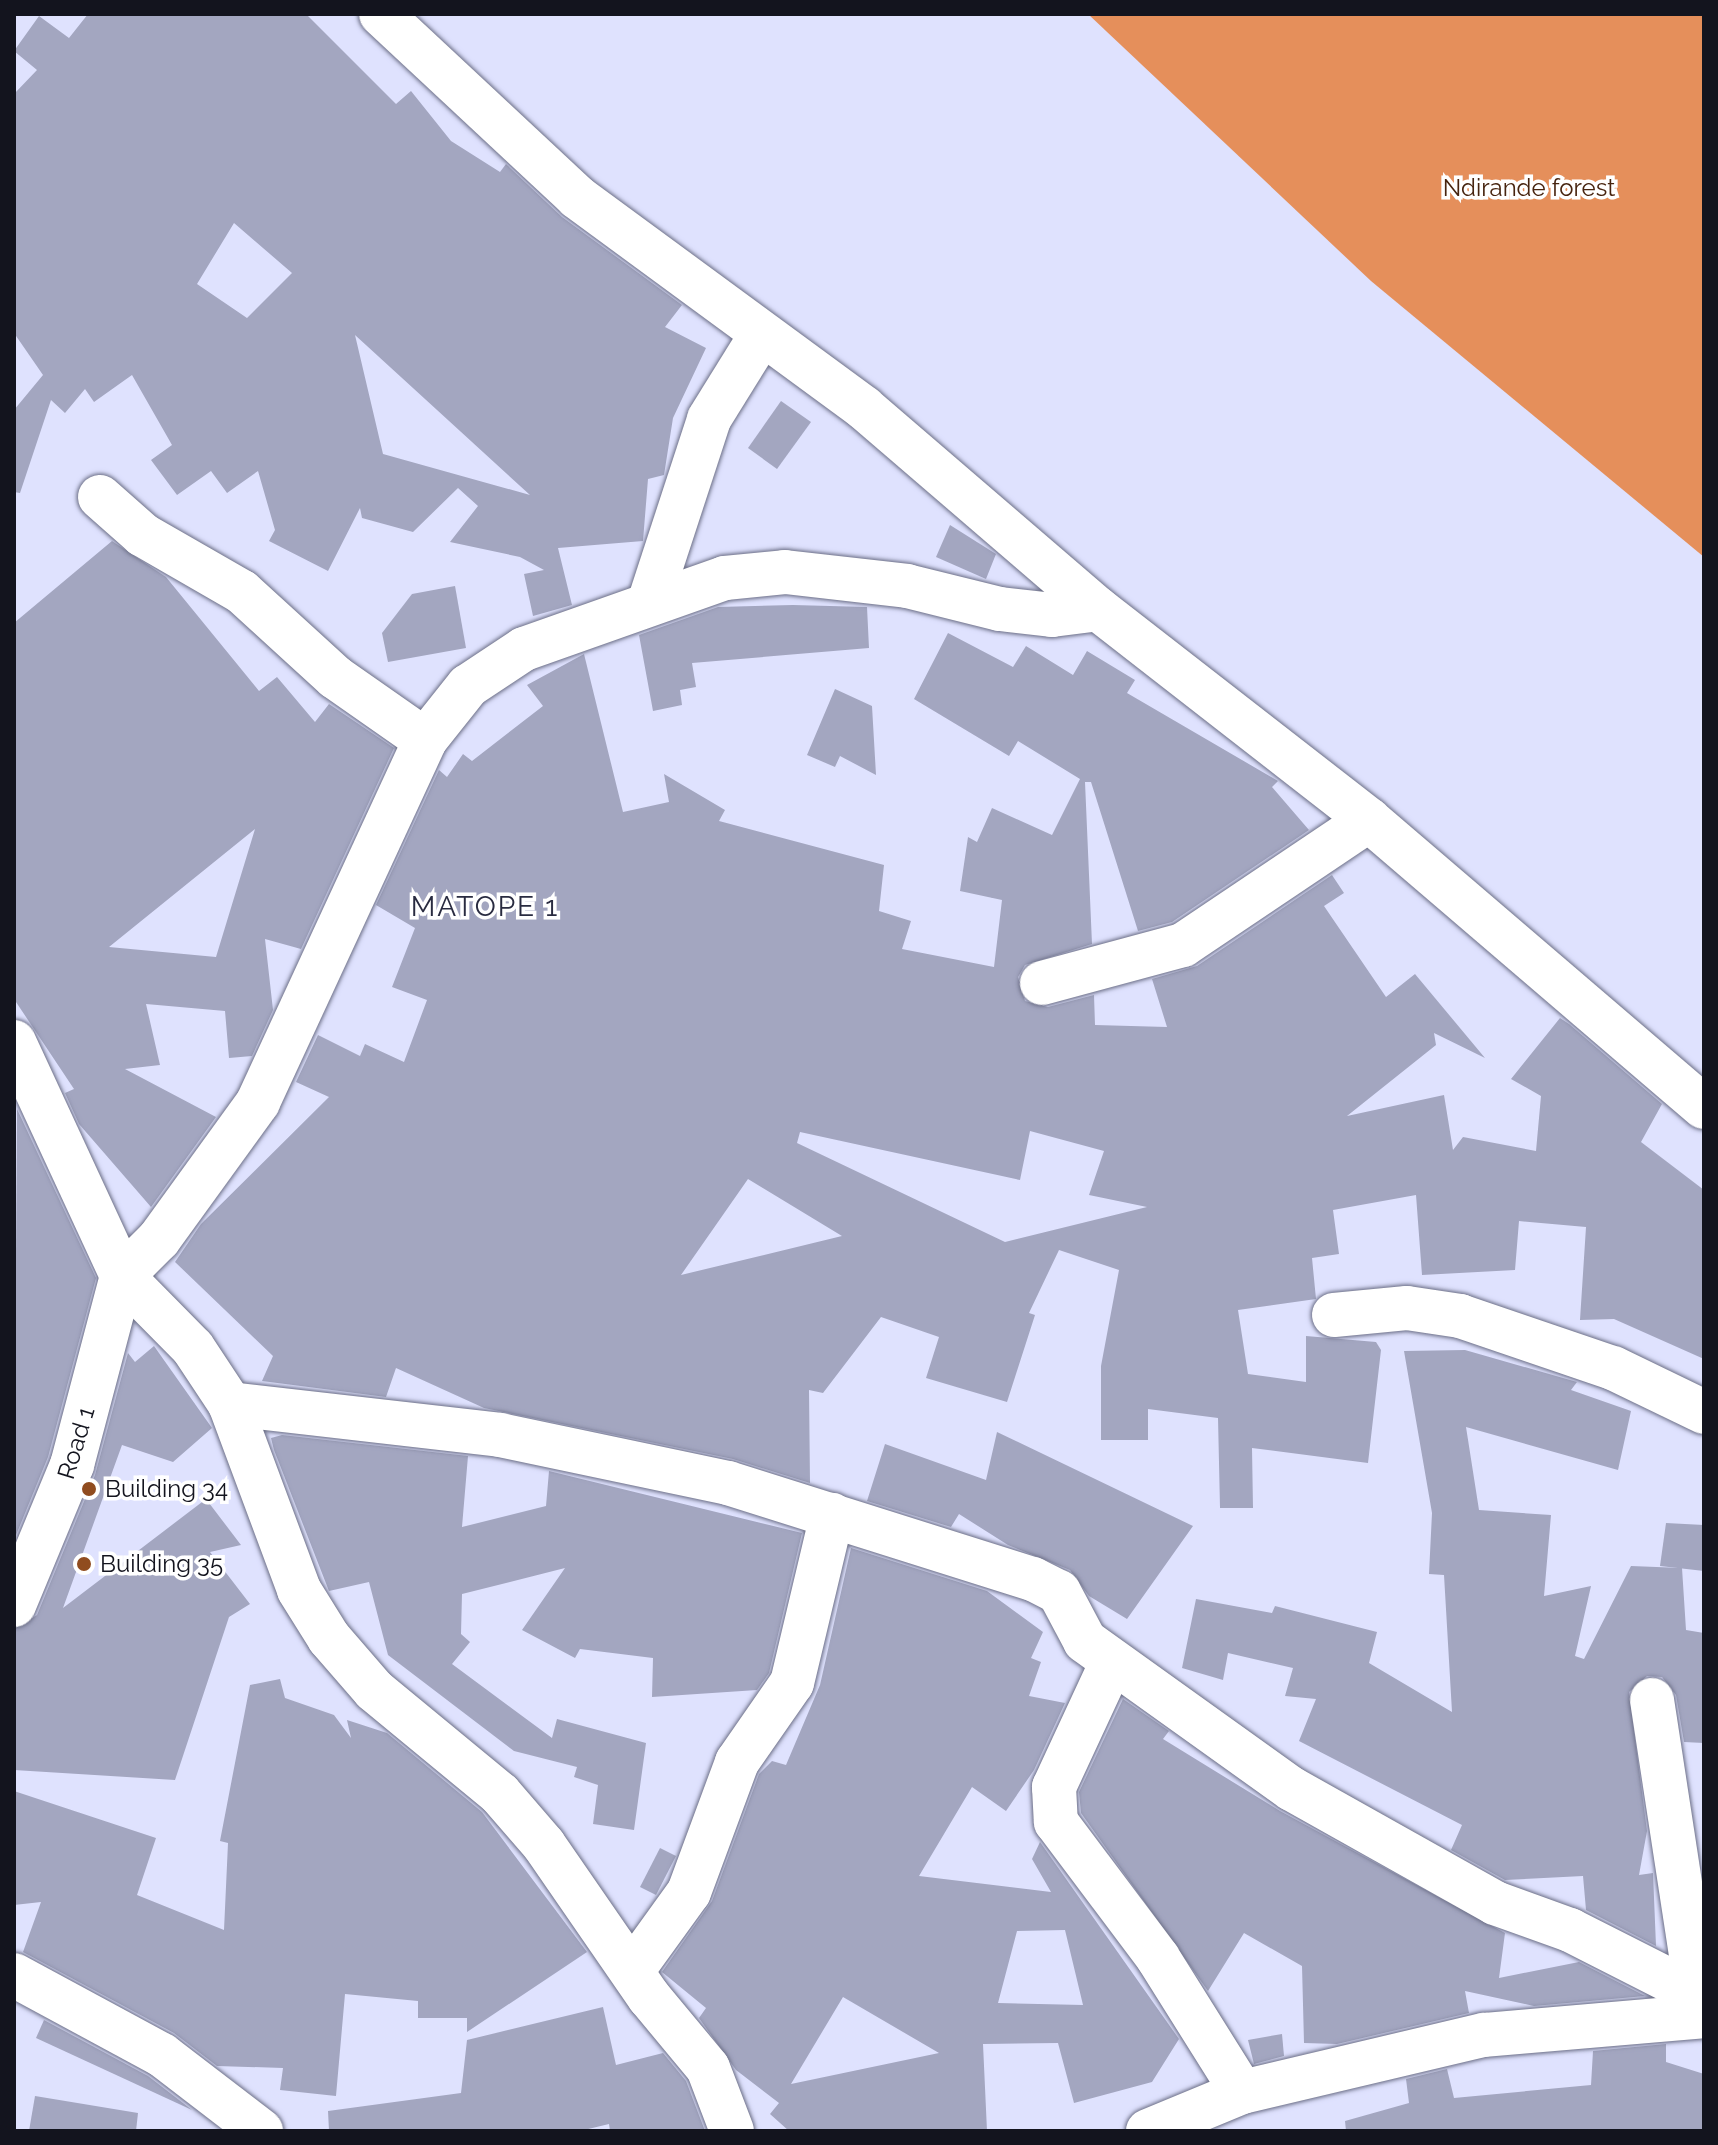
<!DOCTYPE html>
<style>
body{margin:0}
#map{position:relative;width:1718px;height:2145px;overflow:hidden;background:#dfe2fe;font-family:Raleway,sans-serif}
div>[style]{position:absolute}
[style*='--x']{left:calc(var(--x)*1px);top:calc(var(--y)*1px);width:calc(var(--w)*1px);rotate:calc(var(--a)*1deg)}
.forest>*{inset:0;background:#e58f5b}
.building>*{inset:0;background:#a3a6c0}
.roads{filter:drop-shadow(0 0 2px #6b6e86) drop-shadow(0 0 2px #6b6e86)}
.street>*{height:44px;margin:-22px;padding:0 22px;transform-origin:22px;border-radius:22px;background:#fff}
.dots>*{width:22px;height:22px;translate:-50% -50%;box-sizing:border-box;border:4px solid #fff;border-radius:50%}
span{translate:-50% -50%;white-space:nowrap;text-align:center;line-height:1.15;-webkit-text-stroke:7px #fff;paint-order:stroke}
.park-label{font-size:24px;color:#47240f}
.street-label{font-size:24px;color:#13141e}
.poi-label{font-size:24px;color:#13141e}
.left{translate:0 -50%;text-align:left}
.quarter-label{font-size:28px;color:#292b40;letter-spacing:2px}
.frame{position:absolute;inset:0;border:16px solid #13141e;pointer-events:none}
</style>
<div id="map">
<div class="forest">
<i style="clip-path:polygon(1088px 14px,1704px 14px,1704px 557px,1371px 281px)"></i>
</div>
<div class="building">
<i style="clip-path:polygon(evenodd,88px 14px,306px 14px,396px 104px,411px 91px,451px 141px,500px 172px,506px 164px,562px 217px,682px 305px,665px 327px,706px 348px,673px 418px,664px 475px,648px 479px,643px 541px,558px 548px,572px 605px,533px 616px,524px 574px,544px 570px,520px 557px,450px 542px,478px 506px,458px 488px,413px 532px,362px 518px,360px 508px,328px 571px,269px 541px,275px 530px,258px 471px,227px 493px,211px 471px,177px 495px,151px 460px,172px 445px,132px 375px,94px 402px,85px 389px,65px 413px,51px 400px,20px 493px,14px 492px,14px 410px,43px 375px,14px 333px,14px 94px,37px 70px,14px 51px,39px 16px,69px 38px,88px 14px,234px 223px,292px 273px,247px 318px,197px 284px,234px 223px,88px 14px,355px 335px,530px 495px,383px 454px,355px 335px)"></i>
<i style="clip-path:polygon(781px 401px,811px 422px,777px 469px,748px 448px)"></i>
<i style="clip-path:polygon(950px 525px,996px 554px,986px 579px,936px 557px)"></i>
<i style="clip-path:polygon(evenodd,112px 541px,166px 577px,259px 691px,277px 677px,315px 722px,329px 704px,394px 748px,301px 949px,265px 939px,273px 1010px,252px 1056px,229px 1058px,225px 1011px,146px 1004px,160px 1065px,125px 1069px,216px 1117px,151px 1207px,79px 1124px,65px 1093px,74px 1089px,14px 999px,14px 623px,112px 541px,255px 829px,216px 957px,109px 947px,255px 829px)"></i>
<i style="clip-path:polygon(455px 586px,466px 648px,388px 662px,382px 633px,412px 594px)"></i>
<i style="clip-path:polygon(793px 605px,867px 607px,869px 648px,692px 663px,696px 687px,680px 690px,682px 705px,653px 711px,639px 635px,718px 607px)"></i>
<i style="clip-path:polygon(evenodd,948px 633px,1013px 667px,1026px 646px,1073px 675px,1087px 651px,1135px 680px,1127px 693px,1278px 781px,1272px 787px,1309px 830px,1172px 922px,1138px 931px,1091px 782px,1085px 782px,1092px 944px,1025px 965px,1018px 977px,1025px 1001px,1048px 1007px,1094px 995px,1095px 1025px,1167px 1027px,1152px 979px,1197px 966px,1332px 875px,1344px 893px,1324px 906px,1386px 997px,1415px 974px,1485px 1058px,1434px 1033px,1436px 1045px,1347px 1116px,1444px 1095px,1453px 1150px,1463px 1137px,1536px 1151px,1541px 1096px,1511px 1079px,1560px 1018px,1569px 1024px,1662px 1104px,1641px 1142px,1704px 1190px,1704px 1359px,1614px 1319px,1580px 1320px,1586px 1227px,1519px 1221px,1515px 1270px,1422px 1275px,1416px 1195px,1333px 1210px,1339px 1254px,1312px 1258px,1316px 1299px,1238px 1310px,1248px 1374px,1306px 1382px,1306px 1336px,1376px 1342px,1381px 1350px,1368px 1463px,1252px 1448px,1253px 1508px,1220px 1508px,1218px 1418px,1148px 1409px,1148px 1440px,1101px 1440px,1101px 1366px,1119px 1270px,1059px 1250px,1029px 1313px,1035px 1315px,1007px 1402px,926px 1378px,939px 1337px,881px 1317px,823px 1393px,809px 1390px,810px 1483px,733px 1459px,484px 1408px,396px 1368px,386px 1397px,262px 1381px,273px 1356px,175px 1262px,201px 1224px,329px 1097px,296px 1082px,318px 1035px,360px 1056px,365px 1044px,404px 1062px,427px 1000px,392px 987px,415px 928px,376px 905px,439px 770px,447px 777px,463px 754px,472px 761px,543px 706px,527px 685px,584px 654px,623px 812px,669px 802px,664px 774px,725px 810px,719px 821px,884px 865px,879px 911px,911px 921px,902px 949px,994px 967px,1002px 900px,960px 891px,968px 837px,977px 842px,992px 808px,1052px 835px,1080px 779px,1018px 741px,1009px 756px,914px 699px,948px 633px,1030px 1131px,1104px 1151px,1089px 1195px,1147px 1207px,1005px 1242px,797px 1143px,800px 1132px,1020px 1180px,1030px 1131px,948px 633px,748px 1179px,842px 1236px,681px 1275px,748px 1179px)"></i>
<i style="clip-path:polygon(835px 689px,872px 706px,876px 775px,840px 756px,835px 767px,807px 755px)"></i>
<i style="clip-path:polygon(17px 1109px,96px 1278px,48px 1457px,14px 1540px)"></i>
<i style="clip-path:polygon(154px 1346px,212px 1428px,173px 1462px,122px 1445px,63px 1608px,206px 1499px,241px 1545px,210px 1552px,250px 1604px,229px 1617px,175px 1780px,14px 1770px,14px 1629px,37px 1615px,95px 1475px,128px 1353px,135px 1362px)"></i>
<i style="clip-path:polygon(1465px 1350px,1577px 1382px,1571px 1390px,1631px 1411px,1618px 1470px,1466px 1427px,1479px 1510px,1551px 1515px,1544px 1596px,1591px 1586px,1575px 1656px,1584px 1659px,1631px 1566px,1682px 1568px,1686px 1630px,1704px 1633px,1704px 1743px,1684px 1742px,1676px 1695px,1662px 1677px,1647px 1676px,1629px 1692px,1647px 1831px,1639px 1875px,1653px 1873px,1656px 1946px,1586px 1910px,1583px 1876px,1505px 1880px,1451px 1850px,1462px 1825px,1299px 1741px,1316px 1699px,1285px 1696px,1293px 1668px,1228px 1653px,1223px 1680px,1182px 1668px,1196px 1599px,1272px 1613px,1275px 1606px,1377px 1632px,1369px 1663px,1452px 1712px,1444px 1575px,1429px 1574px,1432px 1513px,1404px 1351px)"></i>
<i style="clip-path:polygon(997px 1432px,1193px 1526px,1127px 1619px,1089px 1596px,1070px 1570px,1008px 1545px,959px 1514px,951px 1527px,867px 1501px,885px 1444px,986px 1480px)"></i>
<i style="clip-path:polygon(282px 1435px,468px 1456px,462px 1527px,546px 1506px,549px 1471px,802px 1533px,769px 1673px,757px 1690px,652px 1697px,653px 1658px,580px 1649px,575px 1658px,522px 1630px,565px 1568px,462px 1594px,461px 1634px,470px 1642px,452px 1664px,552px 1738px,557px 1719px,646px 1743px,634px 1830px,593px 1824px,598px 1785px,574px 1777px,577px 1767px,514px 1751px,388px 1655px,369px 1582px,329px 1591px,274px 1450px,271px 1438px)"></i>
<i style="clip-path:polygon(1666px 1523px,1704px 1525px,1704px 1571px,1660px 1566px)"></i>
<i style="clip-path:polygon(evenodd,851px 1548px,987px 1591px,1043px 1632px,1031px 1658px,1041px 1662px,1029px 1696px,1065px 1703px,1034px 1770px,1006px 1811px,972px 1787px,919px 1876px,1051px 1892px,1032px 1859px,1040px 1842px,1179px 2039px,1152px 2082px,1074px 2103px,1058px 2043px,983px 2044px,987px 2131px,789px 2131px,770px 2114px,779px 2103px,736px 2070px,699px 2018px,706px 2008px,662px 1972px,712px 1901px,759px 1774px,772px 1761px,786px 1765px,820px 1685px,851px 1548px,1065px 1930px,1083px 2005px,998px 2003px,1017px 1931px,1065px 1930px,851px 1548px,843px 1997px,939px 2053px,791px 2084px,843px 1997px)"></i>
<i style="clip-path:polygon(280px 1679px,285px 1698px,334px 1715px,351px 1738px,347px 1720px,387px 1733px,482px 1812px,587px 1952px,467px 2032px,467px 2018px,418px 2018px,418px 2001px,345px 1994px,336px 2096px,280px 2090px,283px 2068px,217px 2066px,174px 2033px,23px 1952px,41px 1902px,14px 1905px,14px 1791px,156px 1838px,137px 1895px,224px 1930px,228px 1843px,220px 1841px,250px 1685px)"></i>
<i style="clip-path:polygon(1123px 1699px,1169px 1731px,1163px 1739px,1280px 1811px,1505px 1933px,1499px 1978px,1579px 1962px,1645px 1996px,1534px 2006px,1465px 1991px,1469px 2013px,1337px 2044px,1304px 2043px,1302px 1966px,1244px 1933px,1208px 1991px,1081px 1813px,1079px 1792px)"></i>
<i style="clip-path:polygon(660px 1848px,676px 1856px,656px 1895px,640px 1887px)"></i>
<i style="clip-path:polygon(603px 2007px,616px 2065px,663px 2053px,686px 2081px,705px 2131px,610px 2131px,609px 2124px,580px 2131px,329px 2131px,328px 2111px,461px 2093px,467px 2040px)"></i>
<i style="clip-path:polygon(44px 2020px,148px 2076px,192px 2110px,36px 2038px)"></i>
<i style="clip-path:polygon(1282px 2034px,1284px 2056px,1254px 2064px,1248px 2040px)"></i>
<i style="clip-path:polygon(1666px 2044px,1666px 2062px,1704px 2074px,1704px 2131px,1346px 2131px,1345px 2121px,1409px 2103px,1406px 2079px,1447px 2069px,1454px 2098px,1591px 2085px,1593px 2051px)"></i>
<i style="clip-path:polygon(35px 2096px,138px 2113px,136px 2131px,29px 2131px)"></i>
</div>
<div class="roads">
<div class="street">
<i style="--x:381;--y:14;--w:268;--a:43"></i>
<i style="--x:577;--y:197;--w:356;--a:36.3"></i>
<i style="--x:864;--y:408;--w:308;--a:40.7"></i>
<i style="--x:1098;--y:609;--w:343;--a:37.9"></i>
<i style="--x:1369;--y:820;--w:441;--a:40.6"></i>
<i style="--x:100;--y:497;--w:57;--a:41.5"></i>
<i style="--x:143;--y:535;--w:114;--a:29.9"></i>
<i style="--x:242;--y:592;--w:126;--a:42.4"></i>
<i style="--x:335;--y:677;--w:110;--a:35"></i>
<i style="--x:650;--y:600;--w:190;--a:-71.9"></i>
<i style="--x:709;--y:419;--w:99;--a:-58.2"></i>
<i style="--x:1042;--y:983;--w:146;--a:-15.1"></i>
<i style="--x:1183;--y:945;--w:224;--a:-33.9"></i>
<i style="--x:14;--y:1042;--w:258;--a:65.2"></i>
<i style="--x:122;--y:1276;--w:101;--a:45.4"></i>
<i style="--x:193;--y:1348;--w:67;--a:56.5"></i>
<i style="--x:230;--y:1404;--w:198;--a:69.6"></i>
<i style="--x:299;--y:1590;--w:57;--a:58"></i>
<i style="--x:329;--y:1638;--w:69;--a:49.1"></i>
<i style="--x:374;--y:1690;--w:163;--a:39.5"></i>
<i style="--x:500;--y:1794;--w:67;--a:49.2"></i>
<i style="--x:544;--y:1845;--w:185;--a:55.4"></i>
<i style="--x:649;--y:1997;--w:92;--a:50.3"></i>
<i style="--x:708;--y:2068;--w:67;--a:69.1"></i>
<i style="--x:1334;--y:1315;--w:73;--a:-5.5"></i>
<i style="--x:1407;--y:1308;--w:54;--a:8.6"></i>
<i style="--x:1460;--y:1316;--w:162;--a:18.8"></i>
<i style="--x:1613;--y:1368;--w:101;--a:25.8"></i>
<i style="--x:230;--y:1404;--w:272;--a:6.5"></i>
<i style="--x:500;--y:1435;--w:233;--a:11.9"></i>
<i style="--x:728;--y:1483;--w:320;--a:17.5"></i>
<i style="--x:1033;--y:1579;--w:29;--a:27"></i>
<i style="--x:1059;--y:1592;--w:55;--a:62"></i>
<i style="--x:1085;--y:1641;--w:254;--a:35.6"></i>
<i style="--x:1292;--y:1789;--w:233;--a:29.3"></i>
<i style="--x:1495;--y:1903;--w:80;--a:19.8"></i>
<i style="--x:1570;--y:1930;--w:150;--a:26.9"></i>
<i style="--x:14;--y:1605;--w:152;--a:-67.5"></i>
<i style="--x:72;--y:1465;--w:196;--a:-75.2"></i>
<i style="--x:122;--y:1276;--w:52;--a:-45"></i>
<i style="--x:159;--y:1239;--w:169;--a:-54.1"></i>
<i style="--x:258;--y:1102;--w:399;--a:-65.2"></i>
<i style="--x:425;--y:740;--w:69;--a:-51.5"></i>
<i style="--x:468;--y:686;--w:67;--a:-33.5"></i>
<i style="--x:524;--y:649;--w:213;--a:-19.5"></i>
<i style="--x:725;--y:578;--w:60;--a:-5.7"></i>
<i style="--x:785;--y:572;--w:123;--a:6.5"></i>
<i style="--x:907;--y:586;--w:96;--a:13.9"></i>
<i style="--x:1000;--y:609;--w:52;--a:6.6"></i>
<i style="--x:1052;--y:615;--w:46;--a:-7.4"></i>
<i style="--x:1112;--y:1662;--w:138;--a:114.9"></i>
<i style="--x:1054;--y:1787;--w:35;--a:87"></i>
<i style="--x:1056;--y:1822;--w:170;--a:53.1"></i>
<i style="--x:1158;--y:1958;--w:158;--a:57.9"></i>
<i style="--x:1652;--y:1700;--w:296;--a:81.3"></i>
<i style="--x:632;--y:1971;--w:97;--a:-54.2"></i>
<i style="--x:689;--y:1892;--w:139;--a:-69.7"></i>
<i style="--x:737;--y:1762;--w:96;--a:-55.2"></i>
<i style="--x:792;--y:1683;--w:173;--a:-76.6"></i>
<i style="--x:14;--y:1975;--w:168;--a:28.4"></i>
<i style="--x:162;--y:2055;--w:125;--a:37.5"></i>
<i style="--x:1148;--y:2131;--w:102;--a:-22.5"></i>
<i style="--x:1242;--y:2092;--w:249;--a:-13.3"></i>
<i style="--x:1484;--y:2035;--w:221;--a:-4.9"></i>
</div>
</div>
<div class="dots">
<i style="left:89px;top:1489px;background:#904c1f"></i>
<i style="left:84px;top:1564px;background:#904c1f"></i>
</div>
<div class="park-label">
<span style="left:1529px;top:188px">Ndirande forest</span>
</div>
<div class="street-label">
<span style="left:76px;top:1443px;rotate:-73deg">Road 1</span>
</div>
<div class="poi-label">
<span class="left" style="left:105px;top:1489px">Building 34</span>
<span class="left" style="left:100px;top:1564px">Building 35</span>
</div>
<div class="quarter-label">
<span style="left:485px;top:907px">MATOPE 1</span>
</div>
<div class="frame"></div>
</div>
